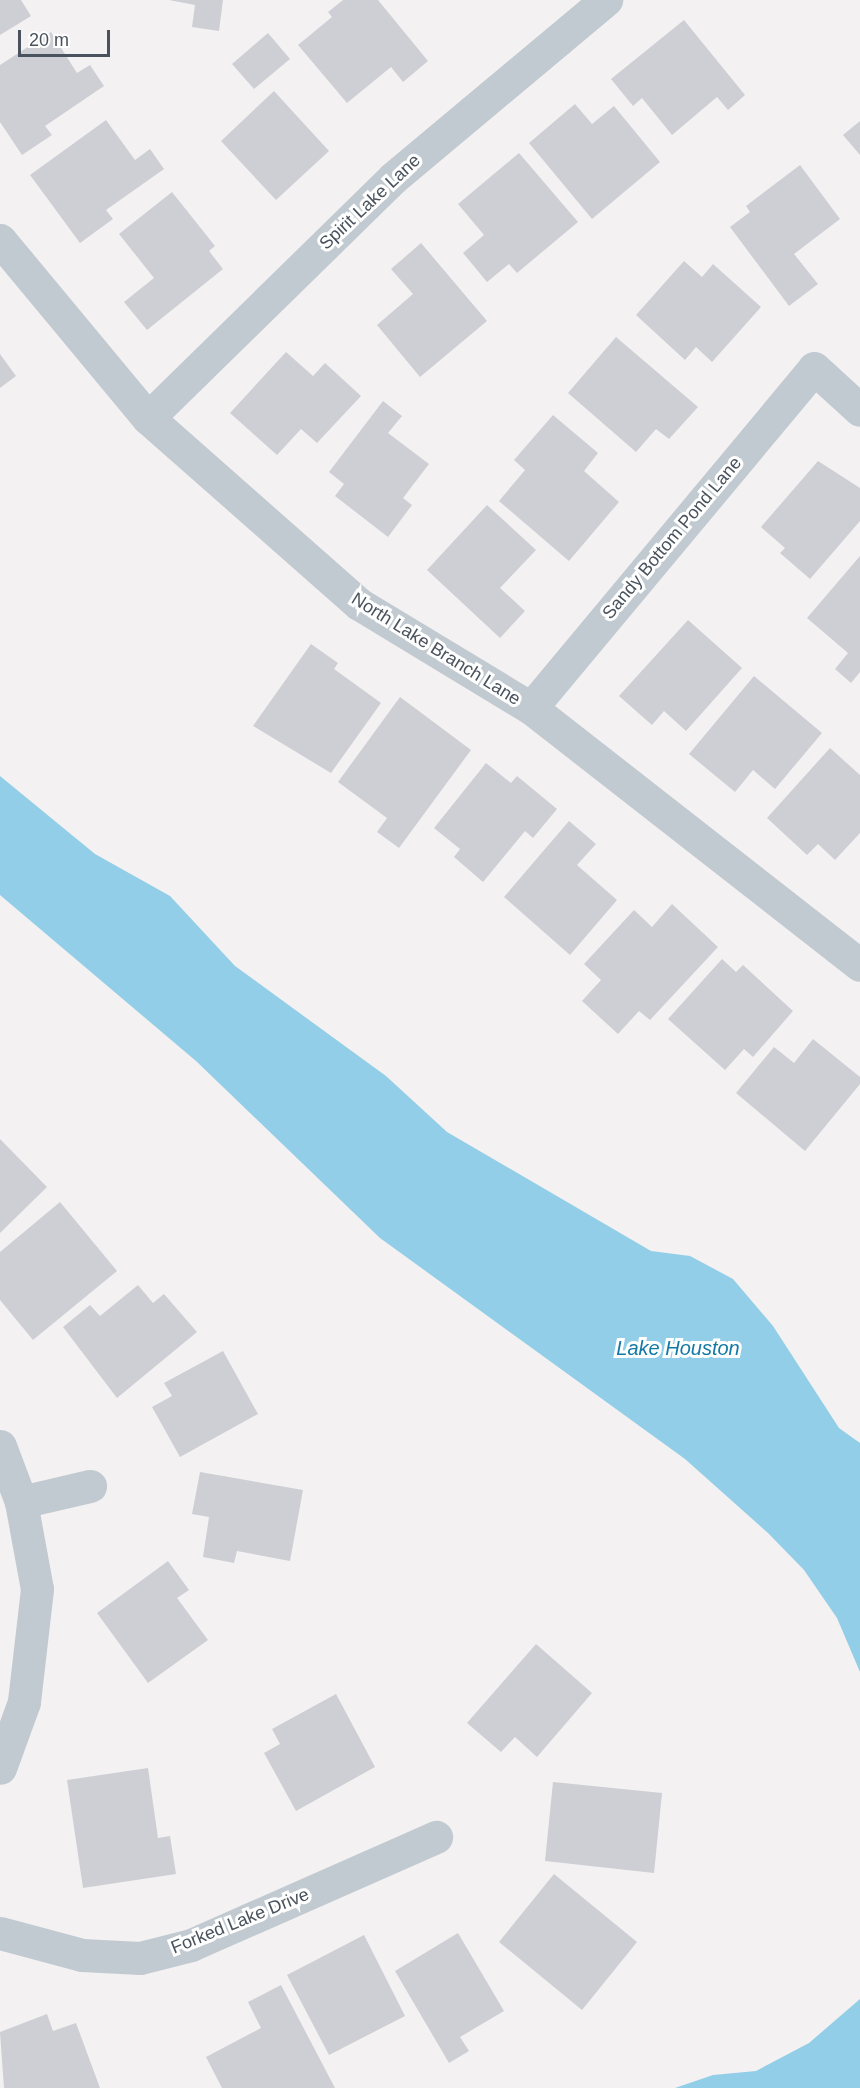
<!DOCTYPE html>
<style>
body{margin:0}
#map{position:relative;width:860px;height:2088px;overflow:hidden;background:#f3f1f1;font-family:Arial,sans-serif}
div>[style]{position:absolute}
[style*='--x']{left:calc(var(--x)*1px);top:calc(var(--y)*1px);width:calc(var(--w)*1px);rotate:calc(var(--a)*1deg)}
.water>*{inset:0;background:#92cee8}
.building>*{inset:0;background:#cecfd5}
.minor>*{height:33px;margin:-16.5px;padding:0 16.5px;transform-origin:16.5px;border-radius:16.5px;background:#c2cad1}
span{translate:-50% -50%;white-space:nowrap;text-align:center;line-height:1.15;-webkit-text-stroke:6px #fff;paint-order:stroke}
.street-label{font-size:18px;color:#49525d}
.water-label{font-size:20px;color:#147aa5;font-style:italic}
.scale{position:absolute;left:18px;top:30px;width:92px;height:27px;box-sizing:border-box;border:3px solid #49525d;border-top:0;padding-left:8px;font-size:18px;line-height:21px;white-space:nowrap;color:#49525d;-webkit-text-stroke:4px #fff;paint-order:stroke}
</style>
<div id="map">
<div class="water">
<i style="clip-path:polygon(0 776px,95px 854px,170px 896px,235px 966px,386px 1076px,447px 1132px,651px 1251px,690px 1256px,733px 1279px,773px 1326px,839px 1428px,860px 1443px,860px 1672px,837px 1618px,804px 1570px,768px 1533px,685px 1459px,380px 1238px,196px 1061px,0 895px)"></i>
<i style="clip-path:polygon(860px 1999px,860px 2088px,675px 2088px,713px 2075px,756px 2071px,809px 2043px)"></i>
</div>
<div class="building">
<i style="clip-path:polygon(0 0,21px 0,31px 16px,0 35px)"></i>
<i style="clip-path:polygon(169px 0,223px 0,219px 31px,192px 27px,195px 5px)"></i>
<i style="clip-path:polygon(343px 0,378px 0,428px 61px,403px 82px,391px 67px,347px 103px,298px 45px,332px 17px,328px 12px)"></i>
<i style="clip-path:polygon(684px 20px,745px 95px,728px 110px,717px 97px,672px 135px,642px 98px,633px 106px,611px 79px)"></i>
<i style="clip-path:polygon(51px 32px,77px 73px,90px 65px,104px 86px,45px 126px,52px 135px,22px 155px,0 122px,0 65px)"></i>
<i style="clip-path:polygon(268px 33px,290px 59px,254px 89px,232px 64px)"></i>
<i style="clip-path:polygon(274px 91px,329px 151px,276px 200px,221px 141px)"></i>
<i style="clip-path:polygon(575px 104px,592px 124px,614px 106px,660px 162px,592px 219px,529px 143px)"></i>
<i style="clip-path:polygon(106px 120px,135px 160px,150px 149px,164px 169px,106px 210px,113px 219px,80px 243px,30px 175px)"></i>
<i style="clip-path:polygon(860px 121px,860px 155px,843px 135px)"></i>
<i style="clip-path:polygon(519px 153px,578px 222px,517px 273px,509px 264px,487px 282px,463px 253px,484px 235px,458px 204px)"></i>
<i style="clip-path:polygon(800px 165px,840px 219px,794px 254px,818px 284px,789px 306px,730px 227px,750px 212px,746px 206px)"></i>
<i style="clip-path:polygon(172px 192px,215px 246px,209px 251px,223px 269px,147px 330px,124px 302px,154px 278px,119px 234px)"></i>
<i style="clip-path:polygon(421px 243px,487px 321px,420px 377px,377px 325px,413px 294px,391px 269px)"></i>
<i style="clip-path:polygon(684px 261px,702px 277px,713px 264px,761px 307px,712px 362px,696px 347px,685px 360px,636px 315px)"></i>
<i style="clip-path:polygon(616px 337px,698px 407px,669px 439px,656px 429px,636px 452px,568px 393px)"></i>
<i style="clip-path:polygon(286px 352px,313px 376px,325px 363px,361px 396px,317px 443px,301px 429px,277px 455px,230px 413px)"></i>
<i style="clip-path:polygon(0 354px,16px 376px,0 388px)"></i>
<i style="clip-path:polygon(383px 401px,402px 416px,388px 433px,429px 464px,403px 498px,412px 505px,388px 537px,335px 496px,344px 484px,329px 472px)"></i>
<i style="clip-path:polygon(553px 415px,598px 453px,584px 471px,619px 502px,569px 561px,499px 501px,525px 470px,514px 460px)"></i>
<i style="clip-path:polygon(818px 461px,860px 488px,860px 521px,810px 579px,780px 553px,785px 548px,761px 527px)"></i>
<i style="clip-path:polygon(487px 505px,536px 550px,500px 588px,525px 611px,500px 638px,427px 570px)"></i>
<i style="clip-path:polygon(860px 556px,860px 672px,851px 683px,835px 669px,848px 653px,807px 618px)"></i>
<i style="clip-path:polygon(688px 620px,742px 668px,686px 731px,664px 711px,652px 725px,619px 696px)"></i>
<i style="clip-path:polygon(311px 644px,338px 663px,334px 669px,381px 703px,331px 773px,253px 726px)"></i>
<i style="clip-path:polygon(754px 676px,822px 733px,775px 789px,753px 770px,735px 792px,689px 754px)"></i>
<i style="clip-path:polygon(400px 697px,471px 750px,399px 848px,377px 832px,387px 818px,338px 782px)"></i>
<i style="clip-path:polygon(830px 748px,860px 775px,860px 833px,835px 860px,818px 844px,807px 855px,767px 818px)"></i>
<i style="clip-path:polygon(486px 763px,511px 783px,517px 776px,557px 809px,533px 838px,525px 831px,483px 882px,454px 857px,460px 849px,434px 828px)"></i>
<i style="clip-path:polygon(569px 821px,596px 844px,577px 865px,617px 900px,570px 955px,504px 897px)"></i>
<i style="clip-path:polygon(672px 904px,718px 947px,650px 1020px,639px 1011px,618px 1034px,582px 1001px,601px 980px,584px 964px,634px 910px,652px 927px)"></i>
<i style="clip-path:polygon(722px 959px,736px 972px,743px 965px,793px 1011px,753px 1057px,744px 1049px,725px 1070px,668px 1019px)"></i>
<i style="clip-path:polygon(813px 1039px,860px 1077px,860px 1084px,805px 1151px,736px 1093px,774px 1047px,794px 1063px)"></i>
<i style="clip-path:polygon(0 1139px,47px 1187px,0 1233px)"></i>
<i style="clip-path:polygon(60px 1202px,117px 1271px,33px 1340px,0 1300px,0 1252px)"></i>
<i style="clip-path:polygon(138px 1285px,153px 1303px,164px 1294px,197px 1332px,117px 1398px,63px 1327px,90px 1305px,100px 1316px)"></i>
<i style="clip-path:polygon(223px 1351px,258px 1414px,180px 1457px,152px 1407px,172px 1396px,164px 1383px)"></i>
<i style="clip-path:polygon(200px 1472px,303px 1490px,290px 1561px,237px 1551px,234px 1563px,203px 1557px,209px 1517px,192px 1514px)"></i>
<i style="clip-path:polygon(168px 1561px,189px 1590px,177px 1598px,208px 1640px,148px 1683px,97px 1613px)"></i>
<i style="clip-path:polygon(536px 1644px,592px 1693px,537px 1757px,515px 1737px,501px 1752px,467px 1723px)"></i>
<i style="clip-path:polygon(336px 1694px,375px 1767px,296px 1811px,264px 1753px,280px 1744px,272px 1729px)"></i>
<i style="clip-path:polygon(148px 1768px,158px 1838px,170px 1836px,176px 1874px,83px 1888px,67px 1780px)"></i>
<i style="clip-path:polygon(553px 1782px,662px 1793px,654px 1873px,545px 1861px)"></i>
<i style="clip-path:polygon(554px 1874px,637px 1942px,582px 2010px,499px 1942px)"></i>
<i style="clip-path:polygon(458px 1933px,504px 2011px,460px 2037px,469px 2051px,449px 2063px,395px 1971px)"></i>
<i style="clip-path:polygon(364px 1935px,405px 2016px,329px 2055px,287px 1975px)"></i>
<i style="clip-path:polygon(281px 1985px,335px 2088px,222px 2088px,206px 2057px,261px 2028px,248px 2002px)"></i>
<i style="clip-path:polygon(47px 2014px,53px 2031px,76px 2023px,100px 2088px,4px 2088px,0 2032px)"></i>
</div>
<div class="minor">
<i style="--x:0;--y:240;--w:231;--a:50.3"></i>
<i style="--x:148;--y:418;--w:281;--a:41.4"></i>
<i style="--x:359;--y:604;--w:201;--a:31.2"></i>
<i style="--x:531;--y:708;--w:417;--a:38"></i>
<i style="--x:148;--y:418;--w:343;--a:-44.4"></i>
<i style="--x:393;--y:178;--w:278;--a:-39.9"></i>
<i style="--x:531;--y:708;--w:442;--a:-50.2"></i>
<i style="--x:814;--y:368;--w:62;--a:42.4"></i>
<i style="--x:0;--y:1446;--w:60;--a:69.4"></i>
<i style="--x:21;--y:1502;--w:88;--a:79.6"></i>
<i style="--x:37;--y:1589;--w:114;--a:96.6"></i>
<i style="--x:24;--y:1702;--w:70;--a:110"></i>
<i style="--x:21;--y:1502;--w:71;--a:-13.1"></i>
<i style="--x:0;--y:1933;--w:85;--a:15"></i>
<i style="--x:82;--y:1955;--w:58;--a:3"></i>
<i style="--x:140;--y:1958;--w:53;--a:-14.3"></i>
<i style="--x:191;--y:1945;--w:268;--a:-23.8"></i>
</div>
<div class="street-label">
<span style="left:370px;top:202px;rotate:-43deg">Spirit Lake Lane</span>
<span style="left:672px;top:538px;rotate:-50deg">Sandy Bottom Pond Lane</span>
<span style="left:436px;top:649px;rotate:32deg">North Lake Branch Lane</span>
<span style="left:240px;top:1921px;rotate:-22deg">Forked Lake Drive</span>
</div>
<div class="water-label">
<span style="left:678px;top:1348px">Lake Houston</span>
</div>
<div class="scale">20 m</div>
</div>
